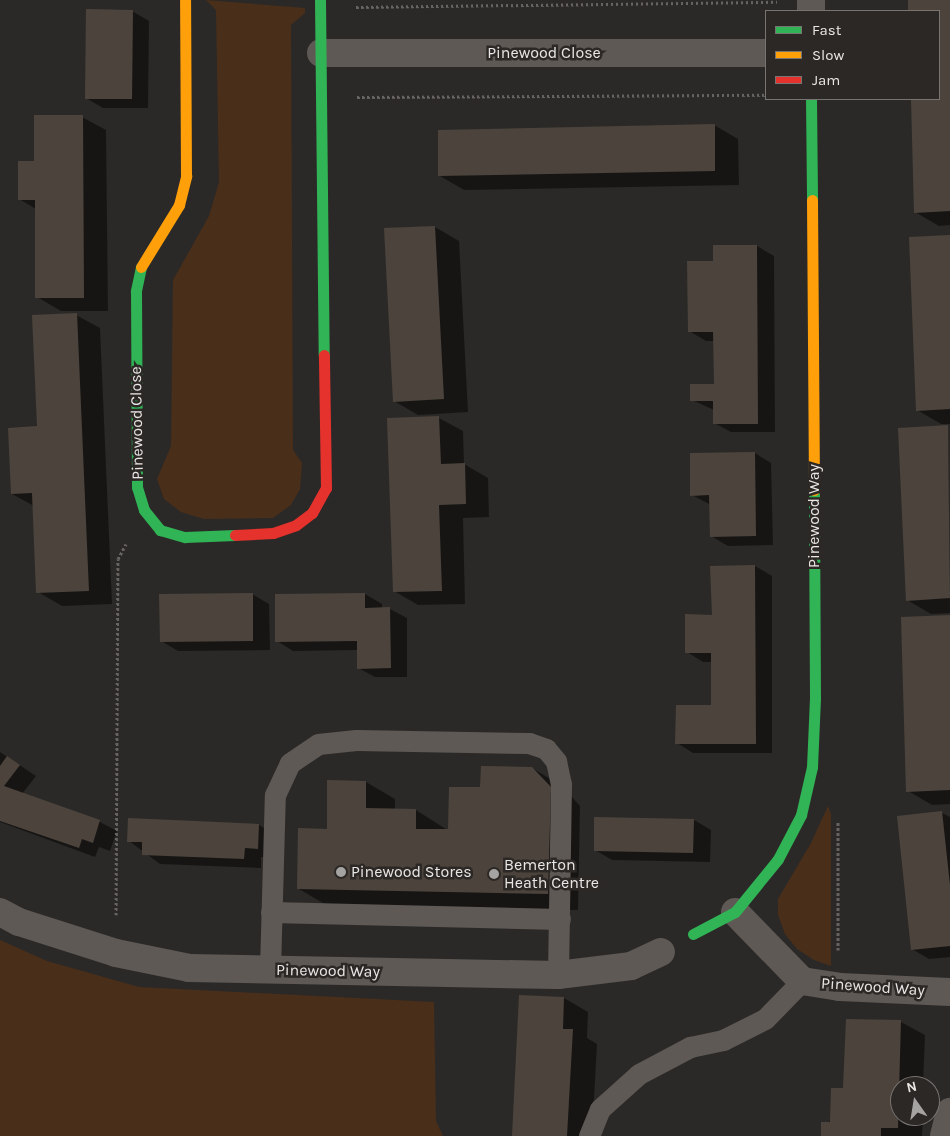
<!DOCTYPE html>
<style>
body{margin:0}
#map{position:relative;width:950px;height:1136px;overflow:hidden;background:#2b2927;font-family:Karla,sans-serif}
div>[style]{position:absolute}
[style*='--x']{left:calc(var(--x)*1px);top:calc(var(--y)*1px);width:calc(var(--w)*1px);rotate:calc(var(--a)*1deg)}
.green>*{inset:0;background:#492e1a}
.shadow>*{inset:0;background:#0007}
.building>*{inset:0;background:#4c443c}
.path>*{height:3px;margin-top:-1.5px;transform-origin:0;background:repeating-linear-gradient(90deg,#676360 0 2.5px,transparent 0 5px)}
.lane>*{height:21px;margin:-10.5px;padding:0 10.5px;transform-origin:10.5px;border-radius:10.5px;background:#5f5955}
.street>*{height:28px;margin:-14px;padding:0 14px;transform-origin:14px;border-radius:14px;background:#5f5955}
.fast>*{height:11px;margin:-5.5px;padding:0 5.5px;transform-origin:5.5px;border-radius:5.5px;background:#30b455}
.slow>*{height:11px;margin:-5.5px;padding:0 5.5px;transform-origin:5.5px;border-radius:5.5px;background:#ff9f0a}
.jam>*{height:11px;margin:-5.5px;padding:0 5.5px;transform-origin:5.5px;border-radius:5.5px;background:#e5322d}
.dots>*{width:14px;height:14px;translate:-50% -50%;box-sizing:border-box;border:2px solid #2c2826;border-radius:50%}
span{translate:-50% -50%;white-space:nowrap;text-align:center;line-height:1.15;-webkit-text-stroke:5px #2c2826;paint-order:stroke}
.street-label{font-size:16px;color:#e9e7e5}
.poi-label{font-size:16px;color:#e9e7e5}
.left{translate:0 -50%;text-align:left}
.legend{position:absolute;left:765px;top:10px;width:175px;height:90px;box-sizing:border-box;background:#2c2826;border:1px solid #787472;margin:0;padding:6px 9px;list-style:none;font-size:15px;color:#e9e7e5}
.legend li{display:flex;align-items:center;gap:10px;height:25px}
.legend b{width:25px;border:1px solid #787472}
.north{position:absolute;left:890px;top:1076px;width:50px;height:50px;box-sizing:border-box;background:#2c2826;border:1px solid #787472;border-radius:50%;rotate:347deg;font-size:14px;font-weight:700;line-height:20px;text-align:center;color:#e9e7e5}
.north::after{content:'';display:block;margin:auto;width:18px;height:22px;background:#a6a4a2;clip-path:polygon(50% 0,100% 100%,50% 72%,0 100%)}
</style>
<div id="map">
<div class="green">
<i style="clip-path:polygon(206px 0,305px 8px,305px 13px,291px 25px,293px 450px,302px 463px,300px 489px,291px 505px,273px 518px,204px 519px,181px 512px,164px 499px,157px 479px,171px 446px,173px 280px,209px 216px,219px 182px,216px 10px)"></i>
<i style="clip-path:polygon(828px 806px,831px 814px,831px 966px,814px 960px,797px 949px,785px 934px,778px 915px,778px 899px,811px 843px)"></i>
<i style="clip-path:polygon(0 940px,47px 961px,139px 987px,434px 1002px,436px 1121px,443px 1136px,0 1136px)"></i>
</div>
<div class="shadow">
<i style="clip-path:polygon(909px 0,950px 0,950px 225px,939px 226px,915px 212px,912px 99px,939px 99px,939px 11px,909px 11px)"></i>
<i style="clip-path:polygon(132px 11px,149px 21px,148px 108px,103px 108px,86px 98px)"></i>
<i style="clip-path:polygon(82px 117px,106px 130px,108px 311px,61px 311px,37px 297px,36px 209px,19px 199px,36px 162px)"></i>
<i style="clip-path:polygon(714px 125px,738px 139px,739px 185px,464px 190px,440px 176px)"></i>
<i style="clip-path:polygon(435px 227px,459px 241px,468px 412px,418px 415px,394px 401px,386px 229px)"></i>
<i style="clip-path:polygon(950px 236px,950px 424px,941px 424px,917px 410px)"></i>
<i style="clip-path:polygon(714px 246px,757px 246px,774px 256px,775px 432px,731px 432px,714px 423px,714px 410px,692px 400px,715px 385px,715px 341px,706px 341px,689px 331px,714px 262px)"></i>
<i style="clip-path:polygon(76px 315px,100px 328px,112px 604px,62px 606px,38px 592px,34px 506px,12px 494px)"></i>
<i style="clip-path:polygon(439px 418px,463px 431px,464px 464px,488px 478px,489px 517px,463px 518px,465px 604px,418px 605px,394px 591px)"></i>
<i style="clip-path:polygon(948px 427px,950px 613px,931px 614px,907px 600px)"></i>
<i style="clip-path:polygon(755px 453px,771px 463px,773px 545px,728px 546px,711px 536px,711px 505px,692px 495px)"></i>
<i style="clip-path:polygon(755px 566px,772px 576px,772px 753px,693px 753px,677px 743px,712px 707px,712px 662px,703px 662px,687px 652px)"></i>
<i style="clip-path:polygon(252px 594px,269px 604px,270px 650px,178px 651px,161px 641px)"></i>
<i style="clip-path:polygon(365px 594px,382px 604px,382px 609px,390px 609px,407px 618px,407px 677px,375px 677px,358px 668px,358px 650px,293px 651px,277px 641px)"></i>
<i style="clip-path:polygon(950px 617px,950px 804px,932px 805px,908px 791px)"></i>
<i style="clip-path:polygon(0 752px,36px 776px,22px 794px,100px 822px,117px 831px,110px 851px,99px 847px,95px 857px,0 822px)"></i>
<i style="clip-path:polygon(532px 768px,562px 786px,580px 806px,578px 910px,328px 906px,299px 889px,328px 830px,366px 782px,395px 799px,395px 809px,416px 810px,449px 831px,482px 789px)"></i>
<i style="clip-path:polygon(942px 813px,950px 817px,950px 957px,929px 959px,912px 949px)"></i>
<i style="clip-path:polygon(694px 820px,711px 830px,710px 862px,612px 860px,595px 850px)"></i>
<i style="clip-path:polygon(259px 825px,276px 835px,274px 858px,261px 857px,261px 868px,160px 864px,129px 841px)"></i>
<i style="clip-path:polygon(521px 996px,564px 998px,588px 1012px,587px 1038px,597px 1044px,592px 1136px,513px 1136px)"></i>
<i style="clip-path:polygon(901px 1022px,925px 1035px,923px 1086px,900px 1086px,900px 1116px,923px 1116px,922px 1136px,822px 1136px,845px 1090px)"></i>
</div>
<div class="building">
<i style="clip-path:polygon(908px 0,950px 0,950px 211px,914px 213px,911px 99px,939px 99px,939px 11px,908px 11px)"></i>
<i style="clip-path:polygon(86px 9px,133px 10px,132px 99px,85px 99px)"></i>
<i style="clip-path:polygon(34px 115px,83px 115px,84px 298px,35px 298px,35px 200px,18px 200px,18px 161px,34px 161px)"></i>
<i style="clip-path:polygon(715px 124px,715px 171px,438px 176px,438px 130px)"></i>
<i style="clip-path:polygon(435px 226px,444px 399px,393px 402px,384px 228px)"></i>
<i style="clip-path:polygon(950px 235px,950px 409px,916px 411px,909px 237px)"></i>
<i style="clip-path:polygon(713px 245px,757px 245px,758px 424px,713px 424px,713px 401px,690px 401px,690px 384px,714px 384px,713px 332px,688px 332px,687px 261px,713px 261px)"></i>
<i style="clip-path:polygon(77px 313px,89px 591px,36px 593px,32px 493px,11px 494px,8px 428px,37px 426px,32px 315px)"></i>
<i style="clip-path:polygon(439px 416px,441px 464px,465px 463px,466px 504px,439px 505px,442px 591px,393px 592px,387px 418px)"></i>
<i style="clip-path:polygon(948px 425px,950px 598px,906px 601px,898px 428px)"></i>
<i style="clip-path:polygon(755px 452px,756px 536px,710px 537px,709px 495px,690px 496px,690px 453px)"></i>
<i style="clip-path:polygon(755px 565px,756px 744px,675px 744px,676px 705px,711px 705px,711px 653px,685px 653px,685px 614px,712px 615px,710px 566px)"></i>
<i style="clip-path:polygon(253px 593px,253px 641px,160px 642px,159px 594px)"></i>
<i style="clip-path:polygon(365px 593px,365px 608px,390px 607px,391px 668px,357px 669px,357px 641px,275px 642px,275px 594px)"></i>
<i style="clip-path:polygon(950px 615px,950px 790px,906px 792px,901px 617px)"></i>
<i style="clip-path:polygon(7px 756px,20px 765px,4px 786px,100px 820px,93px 843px,82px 839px,79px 848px,0 821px,0 766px)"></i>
<i style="clip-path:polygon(481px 766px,532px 767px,551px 787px,548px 894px,297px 889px,298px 828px,327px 829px,327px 780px,366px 781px,366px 808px,416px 809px,416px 829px,448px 829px,449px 787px,480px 787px)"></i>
<i style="clip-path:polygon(942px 811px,950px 885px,950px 946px,911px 950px,897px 816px)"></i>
<i style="clip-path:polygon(594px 817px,694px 819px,693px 853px,594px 851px)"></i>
<i style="clip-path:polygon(128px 818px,259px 824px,258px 849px,245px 848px,244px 859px,142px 855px,142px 842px,127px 842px)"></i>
<i style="clip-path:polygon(519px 995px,564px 997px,563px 1029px,573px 1029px,567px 1136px,512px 1136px)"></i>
<i style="clip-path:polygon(846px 1019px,901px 1020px,898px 1128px,881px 1128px,881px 1136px,821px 1136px,821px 1122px,830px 1122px,831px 1088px,843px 1088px)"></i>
</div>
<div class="path">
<i style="--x:356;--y:7;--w:421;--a:-0.7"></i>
<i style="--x:357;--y:97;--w:409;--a:-0.3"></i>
<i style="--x:116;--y:915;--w:356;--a:-89.7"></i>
<i style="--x:118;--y:559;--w:17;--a:-62"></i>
<i style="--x:838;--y:950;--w:128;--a:-90"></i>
</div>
<div class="lane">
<i style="--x:271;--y:912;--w:289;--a:1.4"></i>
<i style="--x:270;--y:969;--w:174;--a:-88.4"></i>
<i style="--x:275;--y:795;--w:35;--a:-65"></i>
<i style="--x:290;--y:763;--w:34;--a:-34"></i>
<i style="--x:318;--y:744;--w:38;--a:-6"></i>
<i style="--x:356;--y:740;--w:173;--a:1"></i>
<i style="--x:529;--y:743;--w:18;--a:19"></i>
<i style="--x:546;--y:749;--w:16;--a:50"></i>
<i style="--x:556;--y:761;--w:24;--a:78"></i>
<i style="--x:561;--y:784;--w:191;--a:90.9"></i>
<i style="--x:589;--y:1136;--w:29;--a:-68"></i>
<i style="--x:600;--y:1109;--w:52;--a:-41.9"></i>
<i style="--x:639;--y:1074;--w:58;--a:-27.9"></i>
<i style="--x:690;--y:1047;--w:34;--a:-12"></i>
<i style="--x:723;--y:1040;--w:47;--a:-26.6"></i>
<i style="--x:765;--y:1019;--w:53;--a:-45.8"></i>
</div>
<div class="street">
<i style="--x:811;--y:11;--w:11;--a:-90"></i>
<i style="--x:321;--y:53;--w:445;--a:0"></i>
<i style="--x:0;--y:912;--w:21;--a:28"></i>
<i style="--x:19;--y:922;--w:102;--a:17.7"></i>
<i style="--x:116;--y:953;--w:75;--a:11.6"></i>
<i style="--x:189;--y:968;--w:369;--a:1.1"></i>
<i style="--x:558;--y:975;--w:74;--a:-7"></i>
<i style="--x:631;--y:966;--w:33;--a:-25"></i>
<i style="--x:735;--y:912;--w:96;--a:45.8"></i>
<i style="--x:802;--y:981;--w:38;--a:9"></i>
<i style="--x:840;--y:987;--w:110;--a:2.6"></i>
<i style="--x:944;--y:1136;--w:25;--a:-76"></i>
</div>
<div class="fast">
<i style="--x:320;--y:0;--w:355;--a:89.4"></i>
<i style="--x:811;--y:99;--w:101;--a:89.4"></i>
<i style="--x:141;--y:267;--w:25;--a:102"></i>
<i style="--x:136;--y:291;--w:196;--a:89.7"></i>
<i style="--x:137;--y:487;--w:24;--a:73"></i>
<i style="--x:144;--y:510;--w:26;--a:51"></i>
<i style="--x:160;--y:530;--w:26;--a:16"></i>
<i style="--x:185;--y:537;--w:50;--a:-2.3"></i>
<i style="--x:693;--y:934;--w:47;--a:-27.6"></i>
<i style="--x:735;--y:912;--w:68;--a:-50.9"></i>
<i style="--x:778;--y:859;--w:50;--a:-62.4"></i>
<i style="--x:801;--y:815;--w:49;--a:-77.1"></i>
<i style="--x:812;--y:767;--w:69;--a:-87.5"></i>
<i style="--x:815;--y:698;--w:208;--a:-90.3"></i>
</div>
<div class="slow">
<i style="--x:812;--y:200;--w:290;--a:89.6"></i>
<i style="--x:141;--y:267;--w:73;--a:-58.5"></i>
<i style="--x:179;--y:205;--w:30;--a:-76"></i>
<i style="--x:186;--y:176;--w:176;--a:-90.3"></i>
</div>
<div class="jam">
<i style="--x:235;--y:535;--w:38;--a:-3"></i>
<i style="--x:273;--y:533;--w:24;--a:-19"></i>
<i style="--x:296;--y:525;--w:20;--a:-37"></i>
<i style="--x:312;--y:513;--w:29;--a:-61"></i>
<i style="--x:326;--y:488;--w:133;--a:-90.9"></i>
</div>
<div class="dots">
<i style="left:341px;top:872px;background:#a6a4a2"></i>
<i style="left:494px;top:874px;background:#a6a4a2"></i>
</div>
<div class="street-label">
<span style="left:544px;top:53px">Pinewood Close</span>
<span style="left:137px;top:423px;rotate:-91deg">Pinewood Close</span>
<span style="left:814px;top:516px;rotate:-90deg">Pinewood Way</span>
<span style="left:328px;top:971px;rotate:1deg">Pinewood Way</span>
<span style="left:873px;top:987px;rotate:4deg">Pinewood Way</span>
</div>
<div class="poi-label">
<span class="left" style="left:504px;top:874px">Bemerton<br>Heath Centre</span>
<span class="left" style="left:351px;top:872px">Pinewood Stores</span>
</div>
<ul class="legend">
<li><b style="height:6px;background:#30b455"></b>Fast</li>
<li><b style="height:6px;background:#ff9f0a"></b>Slow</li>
<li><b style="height:6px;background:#e5322d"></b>Jam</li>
</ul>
<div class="north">N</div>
</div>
